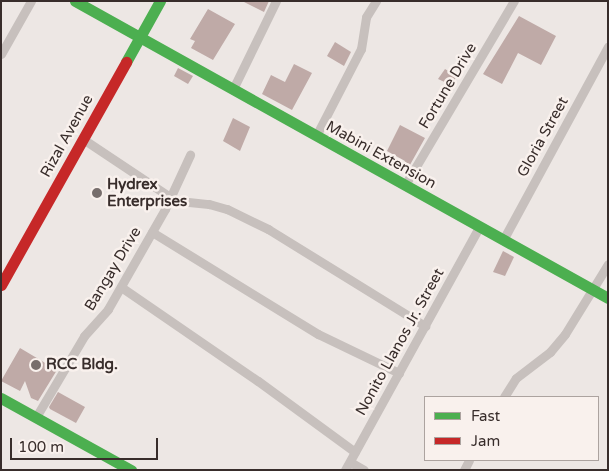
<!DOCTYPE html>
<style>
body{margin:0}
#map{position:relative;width:609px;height:471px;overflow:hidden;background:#ede7e4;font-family:"Varela Round",sans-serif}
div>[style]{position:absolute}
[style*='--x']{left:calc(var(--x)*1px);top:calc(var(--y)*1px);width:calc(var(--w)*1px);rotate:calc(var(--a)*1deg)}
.building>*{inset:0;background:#bfaaa7}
.street>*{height:9px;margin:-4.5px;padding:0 4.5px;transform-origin:4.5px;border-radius:4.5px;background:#c7c0bd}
.fast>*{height:11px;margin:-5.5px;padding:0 5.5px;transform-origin:5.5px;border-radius:5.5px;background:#4caf50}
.jam>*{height:11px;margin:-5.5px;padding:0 5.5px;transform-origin:5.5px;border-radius:5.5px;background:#c62828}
.dots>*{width:14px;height:14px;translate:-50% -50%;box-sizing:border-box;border:2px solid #f9f1ed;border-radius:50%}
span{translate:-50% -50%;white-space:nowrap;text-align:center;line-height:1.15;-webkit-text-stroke:5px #f9f1ed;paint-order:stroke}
.street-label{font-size:15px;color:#382d2b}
.poi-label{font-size:15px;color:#382d2b;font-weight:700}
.left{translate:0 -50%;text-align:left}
.frame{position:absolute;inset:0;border:2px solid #382d2b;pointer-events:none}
.legend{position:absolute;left:424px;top:396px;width:175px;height:65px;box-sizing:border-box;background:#f9f1ed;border:1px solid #aca39f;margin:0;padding:6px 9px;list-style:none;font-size:15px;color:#382d2b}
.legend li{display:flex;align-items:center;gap:10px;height:25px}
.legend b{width:25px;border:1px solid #aca39f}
.scale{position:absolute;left:10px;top:438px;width:148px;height:22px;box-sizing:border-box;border:2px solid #382d2b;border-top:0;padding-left:6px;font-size:15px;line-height:18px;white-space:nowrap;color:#382d2b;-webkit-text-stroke:4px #f9f1ed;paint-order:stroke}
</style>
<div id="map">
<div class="building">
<i style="clip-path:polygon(242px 1px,269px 1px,264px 12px)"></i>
<i style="clip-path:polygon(208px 9px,235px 24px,213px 60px,191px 48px,195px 41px,190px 39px)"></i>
<i style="clip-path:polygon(519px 16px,556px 36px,541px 65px,518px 53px,502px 84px,483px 74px)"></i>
<i style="clip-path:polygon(335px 42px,351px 52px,344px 66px,327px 56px)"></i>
<i style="clip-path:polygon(294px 64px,312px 73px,292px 110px,262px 94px,271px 75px,285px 82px)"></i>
<i style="clip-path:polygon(178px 68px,193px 76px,188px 84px,174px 76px)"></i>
<i style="clip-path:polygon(445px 69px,457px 76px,451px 85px,438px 79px)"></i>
<i style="clip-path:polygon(233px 118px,250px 127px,240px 151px,223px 141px)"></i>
<i style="clip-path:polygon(400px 125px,425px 138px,406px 172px,401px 169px,405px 161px,387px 151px)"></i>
<i style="clip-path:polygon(503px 251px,514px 257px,505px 276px,493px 272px)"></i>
<i style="clip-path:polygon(20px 348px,57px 370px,38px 401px,31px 398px,25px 381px,20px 391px,1px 381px)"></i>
<i style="clip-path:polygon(58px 392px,85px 407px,76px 423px,50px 409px,49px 407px)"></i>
</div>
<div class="street">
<i style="--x:1;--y:54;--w:61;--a:-60.5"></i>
<i style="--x:233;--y:89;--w:98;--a:-64"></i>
<i style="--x:316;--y:136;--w:98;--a:-62.7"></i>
<i style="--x:361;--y:49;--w:32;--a:-81"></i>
<i style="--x:366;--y:17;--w:19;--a:-58"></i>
<i style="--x:83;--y:139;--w:105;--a:33.7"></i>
<i style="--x:170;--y:197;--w:10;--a:24"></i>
<i style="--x:179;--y:201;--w:30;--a:6"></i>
<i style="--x:209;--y:204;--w:19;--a:16"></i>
<i style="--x:227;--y:209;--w:46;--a:26"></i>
<i style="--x:268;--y:229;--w:185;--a:31.7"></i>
<i style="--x:405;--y:185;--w:214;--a:-59.4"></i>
<i style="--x:152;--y:232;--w:195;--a:31.6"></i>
<i style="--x:318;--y:334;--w:90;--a:25.7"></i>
<i style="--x:503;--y:240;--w:220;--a:-61.5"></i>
<i style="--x:121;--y:287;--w:166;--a:34.5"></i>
<i style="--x:258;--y:381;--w:120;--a:36.2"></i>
<i style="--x:504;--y:397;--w:22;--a:-58"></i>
<i style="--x:516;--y:378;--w:43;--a:-37.4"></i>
<i style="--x:550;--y:352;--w:23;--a:-50"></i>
<i style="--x:565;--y:334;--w:82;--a:-58.4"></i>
<i style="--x:36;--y:417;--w:94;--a:-59.3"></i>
<i style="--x:84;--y:336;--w:36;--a:-48"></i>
<i style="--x:108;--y:309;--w:115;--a:-60.3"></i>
<i style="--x:165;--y:209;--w:60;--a:-65.2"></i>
<i style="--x:350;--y:462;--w:16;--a:30"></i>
<i style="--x:345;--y:470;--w:277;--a:-61.1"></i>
<i style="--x:464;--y:470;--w:11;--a:-63"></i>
</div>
<div class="fast">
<i style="--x:75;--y:1;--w:610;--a:29.13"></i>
<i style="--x:126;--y:62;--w:70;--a:-60.9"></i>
<i style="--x:1;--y:398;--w:149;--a:29"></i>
</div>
<div class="jam">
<i style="--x:1;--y:285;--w:256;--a:-60.7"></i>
</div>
<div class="dots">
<i style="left:97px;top:193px;background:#776e6c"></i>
<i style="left:36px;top:365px;background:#776e6c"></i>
</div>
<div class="street-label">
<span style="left:448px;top:86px;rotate:-59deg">Fortune Drive</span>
<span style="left:67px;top:136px;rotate:-61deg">Rizal Avenue</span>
<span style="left:543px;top:137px;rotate:-61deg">Gloria Street</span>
<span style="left:381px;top:155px;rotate:29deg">Mabini Extension</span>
<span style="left:113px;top:269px;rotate:-59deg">Bangay Drive</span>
<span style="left:400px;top:342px;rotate:-61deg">Nonito Llanos Jr. Street</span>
</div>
<div class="poi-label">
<span class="left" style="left:107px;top:193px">Hydrex<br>Enterprises</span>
<span class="left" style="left:46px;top:365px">RCC Bldg.</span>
</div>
<div class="frame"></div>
<ul class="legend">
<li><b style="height:6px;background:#4caf50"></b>Fast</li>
<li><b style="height:6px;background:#c62828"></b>Jam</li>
</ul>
<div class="scale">100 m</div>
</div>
